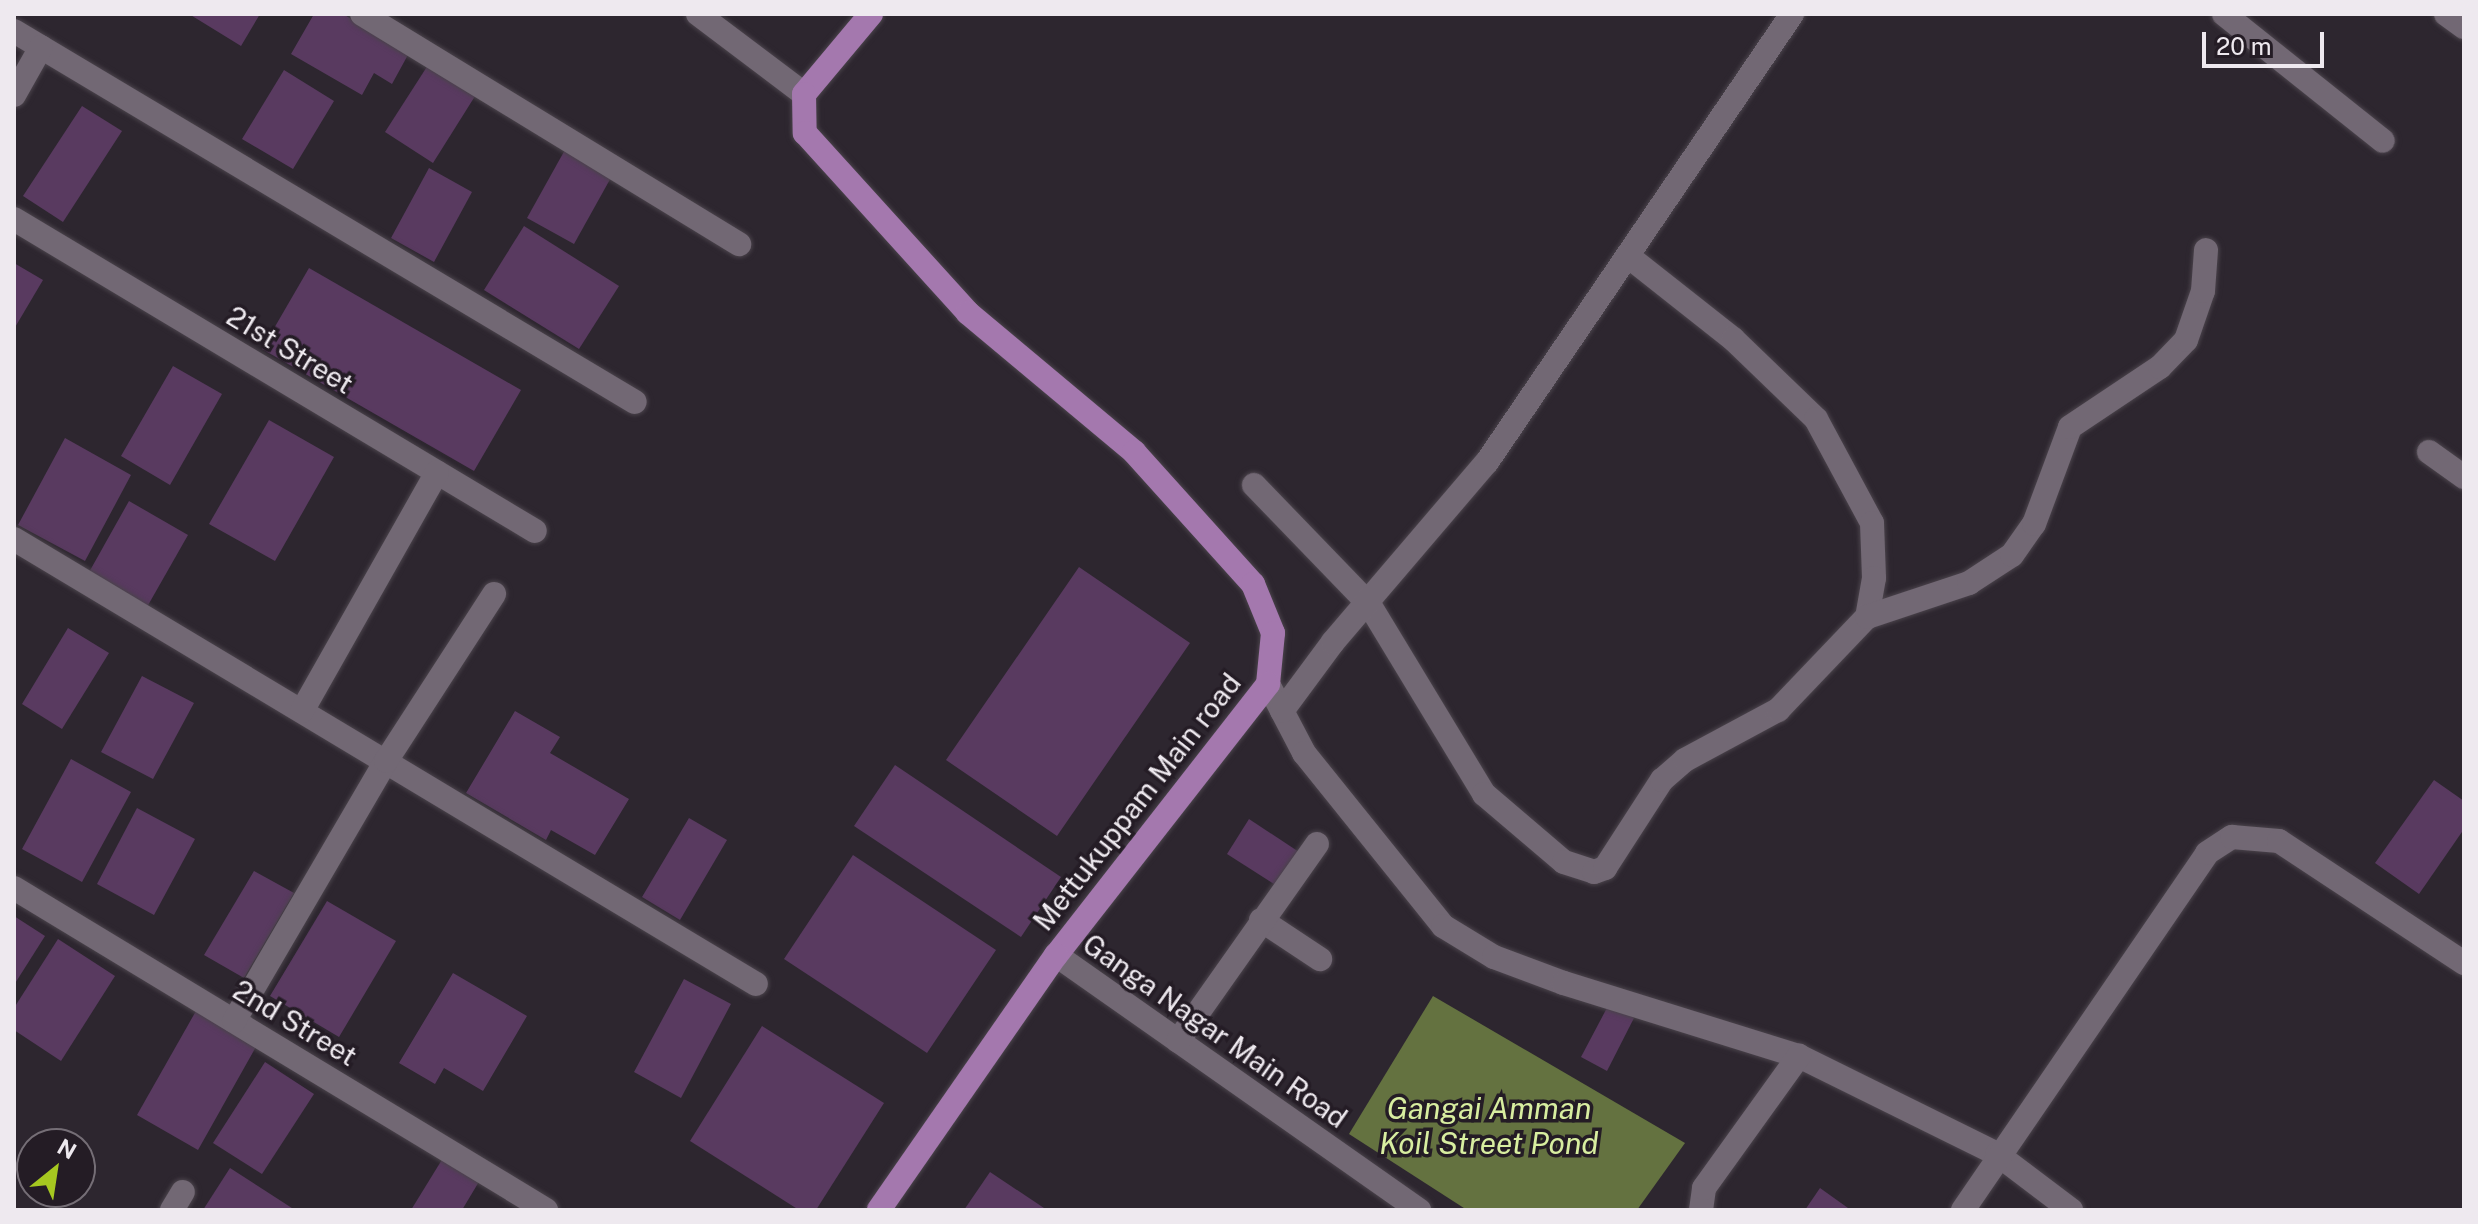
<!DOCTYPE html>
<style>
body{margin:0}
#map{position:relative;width:2478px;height:1224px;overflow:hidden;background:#2d262f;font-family:"Public Sans",sans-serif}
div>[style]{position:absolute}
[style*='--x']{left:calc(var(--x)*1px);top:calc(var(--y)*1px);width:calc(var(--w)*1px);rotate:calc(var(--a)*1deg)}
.water>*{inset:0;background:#647240}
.building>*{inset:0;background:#593a60}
.roads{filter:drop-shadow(0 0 2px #4a434b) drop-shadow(0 0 2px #4a434b)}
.minor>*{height:24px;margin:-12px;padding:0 12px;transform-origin:12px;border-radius:12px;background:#726874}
.major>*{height:24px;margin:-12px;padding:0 12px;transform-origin:12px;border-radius:12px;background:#a478ae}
span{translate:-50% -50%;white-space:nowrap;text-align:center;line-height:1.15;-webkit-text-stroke:7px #241c25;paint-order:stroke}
.street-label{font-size:28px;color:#eee9ef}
.water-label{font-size:30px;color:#d8eea0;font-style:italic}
.frame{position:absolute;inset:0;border:16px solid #eee9ef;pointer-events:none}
.north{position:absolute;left:16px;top:1128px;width:80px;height:80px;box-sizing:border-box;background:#241c25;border:2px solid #756e76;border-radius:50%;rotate:30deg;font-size:22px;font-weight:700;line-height:32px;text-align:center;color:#eee9ef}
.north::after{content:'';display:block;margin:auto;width:28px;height:36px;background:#a6c820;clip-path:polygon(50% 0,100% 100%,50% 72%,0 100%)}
.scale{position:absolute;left:2202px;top:32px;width:122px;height:36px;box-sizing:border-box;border:4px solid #eee9ef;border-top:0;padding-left:10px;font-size:24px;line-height:28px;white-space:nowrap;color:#eee9ef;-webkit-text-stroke:6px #241c25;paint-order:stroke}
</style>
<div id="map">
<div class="water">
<i style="clip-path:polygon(1433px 996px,1685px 1143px,1637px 1210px,1467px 1210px,1349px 1134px)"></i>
</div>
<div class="building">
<i style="clip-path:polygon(189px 14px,260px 14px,241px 46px)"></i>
<i style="clip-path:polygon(314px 14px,343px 14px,409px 53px,392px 84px,374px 73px,362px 95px,291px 54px)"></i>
<i style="clip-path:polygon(430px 62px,477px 93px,433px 163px,385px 132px)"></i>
<i style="clip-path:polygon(284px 70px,334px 101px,293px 169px,242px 139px)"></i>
<i style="clip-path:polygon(82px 106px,122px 131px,63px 222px,23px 196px)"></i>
<i style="clip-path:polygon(566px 148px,613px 174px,574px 244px,527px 218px)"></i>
<i style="clip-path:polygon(429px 168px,472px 192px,434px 262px,391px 238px)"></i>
<i style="clip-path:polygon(524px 226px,619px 286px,579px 349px,484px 290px)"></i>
<i style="clip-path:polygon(14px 263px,43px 280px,14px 329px)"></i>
<i style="clip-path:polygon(309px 268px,521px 390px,474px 471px,262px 349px)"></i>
<i style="clip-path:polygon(173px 366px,222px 394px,170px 485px,121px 456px)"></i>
<i style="clip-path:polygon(269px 420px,334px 457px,275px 561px,209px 524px)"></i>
<i style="clip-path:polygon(65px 438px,131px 475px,85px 561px,18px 525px)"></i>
<i style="clip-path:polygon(129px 501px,188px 535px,147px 607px,88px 574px)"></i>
<i style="clip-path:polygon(1079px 567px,1190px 643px,1057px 836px,946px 760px)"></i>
<i style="clip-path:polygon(68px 628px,109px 653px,62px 729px,22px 704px)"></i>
<i style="clip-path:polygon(142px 676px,194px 703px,153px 779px,101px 752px)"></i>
<i style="clip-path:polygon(515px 711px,560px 737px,550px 753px,629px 799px,595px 855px,551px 830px,546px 840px,466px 793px)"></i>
<i style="clip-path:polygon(71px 759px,131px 792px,82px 882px,22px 849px)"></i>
<i style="clip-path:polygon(895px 765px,1061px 877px,1021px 937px,854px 826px)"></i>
<i style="clip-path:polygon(2434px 780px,2464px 801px,2464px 829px,2419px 894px,2375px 863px)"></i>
<i style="clip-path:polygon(137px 808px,195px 839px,154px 915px,97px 884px)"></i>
<i style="clip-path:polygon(689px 818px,727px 840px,680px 920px,642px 897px)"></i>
<i style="clip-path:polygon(1249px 819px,1299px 852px,1277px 886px,1227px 854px)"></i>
<i style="clip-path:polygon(853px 855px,996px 950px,927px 1053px,784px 959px)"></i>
<i style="clip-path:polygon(254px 871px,294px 893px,244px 978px,204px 955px)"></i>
<i style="clip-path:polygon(327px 901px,396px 941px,339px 1037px,270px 996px)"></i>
<i style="clip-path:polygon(14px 916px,45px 936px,14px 985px)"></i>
<i style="clip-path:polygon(58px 939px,115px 976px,61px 1061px,14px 1030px,14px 1008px)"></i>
<i style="clip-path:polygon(453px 973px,527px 1016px,483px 1091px,444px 1068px,435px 1084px,399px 1063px)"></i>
<i style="clip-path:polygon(684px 979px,731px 1004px,681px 1098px,634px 1072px)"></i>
<i style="clip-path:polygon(1609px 1004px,1634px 1018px,1607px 1071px,1581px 1057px)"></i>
<i style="clip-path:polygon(196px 1011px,257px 1045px,198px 1150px,137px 1115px)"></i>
<i style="clip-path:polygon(762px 1026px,884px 1103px,816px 1210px,799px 1210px,690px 1141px)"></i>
<i style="clip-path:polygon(265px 1062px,314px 1094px,262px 1174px,213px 1143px)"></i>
<i style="clip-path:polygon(443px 1158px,480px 1180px,462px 1210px,411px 1210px)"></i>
<i style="clip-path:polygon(230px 1168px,295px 1210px,203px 1210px)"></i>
<i style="clip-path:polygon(990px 1172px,1047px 1210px,964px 1210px)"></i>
<i style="clip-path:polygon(1820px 1188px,1848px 1208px,1847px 1210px,1805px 1210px)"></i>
</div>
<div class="roads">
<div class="minor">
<i style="--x:362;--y:14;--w:442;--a:31.4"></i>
<i style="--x:698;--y:14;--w:133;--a:37"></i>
<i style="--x:2224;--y:14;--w:203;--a:38.6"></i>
<i style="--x:2446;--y:14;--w:22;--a:36"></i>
<i style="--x:14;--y:31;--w:723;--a:30.86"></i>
<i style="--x:14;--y:95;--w:55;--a:-60.6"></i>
<i style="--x:14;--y:219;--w:607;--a:30.92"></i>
<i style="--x:1628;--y:256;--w:134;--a:38.3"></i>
<i style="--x:1733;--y:339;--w:115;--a:43.9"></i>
<i style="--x:1816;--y:419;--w:118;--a:61.7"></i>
<i style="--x:1872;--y:523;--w:55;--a:87.9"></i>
<i style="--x:1874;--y:578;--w:40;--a:100"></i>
<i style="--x:2429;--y:452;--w:43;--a:35.5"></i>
<i style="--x:1254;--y:485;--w:165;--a:46"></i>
<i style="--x:1369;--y:604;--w:222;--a:58.8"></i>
<i style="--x:1484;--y:794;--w:105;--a:40.4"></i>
<i style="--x:1564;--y:862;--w:32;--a:18"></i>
<i style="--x:1594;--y:872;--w:12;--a:-20"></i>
<i style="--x:1605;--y:868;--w:105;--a:-57.1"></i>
<i style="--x:1662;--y:780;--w:30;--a:-41"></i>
<i style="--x:1685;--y:760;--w:106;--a:-28.3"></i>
<i style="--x:1778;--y:710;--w:129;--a:-46.3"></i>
<i style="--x:1867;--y:617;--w:108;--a:-18.4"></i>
<i style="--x:1969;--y:583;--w:51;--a:-33.1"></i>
<i style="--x:2012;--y:555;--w:38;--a:-55"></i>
<i style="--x:2034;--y:524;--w:103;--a:-69.6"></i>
<i style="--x:2070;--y:427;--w:108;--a:-33.7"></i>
<i style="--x:2160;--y:367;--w:37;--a:-46"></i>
<i style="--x:2186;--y:340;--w:52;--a:-70.9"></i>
<i style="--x:2203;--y:291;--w:41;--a:-85.8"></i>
<i style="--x:14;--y:539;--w:865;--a:30.95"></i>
<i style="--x:1268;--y:684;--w:78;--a:62.4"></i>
<i style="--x:1304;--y:753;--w:222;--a:51.2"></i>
<i style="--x:1443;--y:926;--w:60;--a:31.3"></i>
<i style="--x:1494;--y:957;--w:75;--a:20.4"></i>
<i style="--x:1564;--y:983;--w:246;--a:17.3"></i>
<i style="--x:1799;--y:1056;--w:221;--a:26.3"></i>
<i style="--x:1997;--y:1154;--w:93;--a:37.1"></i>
<i style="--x:302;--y:711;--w:274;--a:-60.5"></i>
<i style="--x:1282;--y:711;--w:86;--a:-53.5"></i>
<i style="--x:1333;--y:642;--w:237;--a:-49.5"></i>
<i style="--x:1487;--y:462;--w:542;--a:-55.75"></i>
<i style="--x:14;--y:888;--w:622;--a:31.18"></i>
<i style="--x:1261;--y:920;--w:71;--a:33.5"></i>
<i style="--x:1056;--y:955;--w:444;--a:35.1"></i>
<i style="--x:234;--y:1021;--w:301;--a:-59.7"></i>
<i style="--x:386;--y:761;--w:199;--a:-57.1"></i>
<i style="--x:1178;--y:1041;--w:241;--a:-54.8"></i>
<i style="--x:172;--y:1210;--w:21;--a:-59"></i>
<i style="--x:1701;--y:1210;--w:22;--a:-82"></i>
<i style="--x:1704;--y:1188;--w:163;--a:-54.3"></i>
<i style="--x:1963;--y:1210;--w:432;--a:-55.6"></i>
<i style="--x:2207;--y:853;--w:30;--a:-33"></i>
<i style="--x:2232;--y:837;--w:47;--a:4.9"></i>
<i style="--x:2279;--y:841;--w:222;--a:33.4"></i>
</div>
<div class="major">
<i style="--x:871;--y:14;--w:104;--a:129.9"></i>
<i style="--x:804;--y:94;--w:39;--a:89"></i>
<i style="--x:805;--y:133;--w:243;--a:47.8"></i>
<i style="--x:968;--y:313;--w:217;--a:39.9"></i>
<i style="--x:1134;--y:452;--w:178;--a:48"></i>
<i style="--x:1253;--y:584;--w:53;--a:67.8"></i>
<i style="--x:1273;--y:633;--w:51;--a:95.6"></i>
<i style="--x:1268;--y:684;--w:344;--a:128"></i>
<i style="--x:1056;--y:955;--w:310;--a:124.8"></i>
</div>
</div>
<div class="street-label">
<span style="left:290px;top:350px;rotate:31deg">21st Street</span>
<span style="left:1137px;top:802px;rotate:-52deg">Mettukuppam Main road</span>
<span style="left:295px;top:1023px;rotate:31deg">2nd Street</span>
<span style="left:1215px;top:1031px;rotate:35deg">Ganga Nagar Main Road</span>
</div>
<div class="water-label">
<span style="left:1489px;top:1125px">Gangai Amman<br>Koil Street Pond</span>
</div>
<div class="frame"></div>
<div class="north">N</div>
<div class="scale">20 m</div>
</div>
